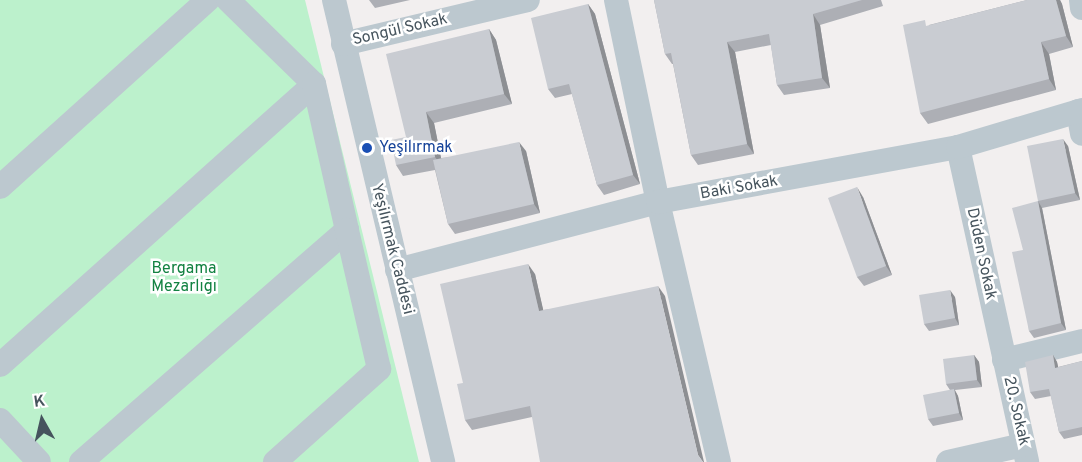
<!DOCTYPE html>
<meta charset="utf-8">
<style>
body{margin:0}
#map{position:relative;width:1082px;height:462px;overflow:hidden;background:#f2efef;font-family:Overpass,sans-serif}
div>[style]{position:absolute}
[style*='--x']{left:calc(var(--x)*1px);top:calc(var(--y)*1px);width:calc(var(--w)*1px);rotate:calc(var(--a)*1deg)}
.green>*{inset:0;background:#bcf1cc}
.minor>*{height:24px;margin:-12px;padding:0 12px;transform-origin:12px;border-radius:12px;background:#bcc8cf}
.wall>*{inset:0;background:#adafb5}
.shaded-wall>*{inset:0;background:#8d8f93}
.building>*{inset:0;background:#c9ccd2}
.dots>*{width:16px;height:16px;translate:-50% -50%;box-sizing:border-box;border:3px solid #fff;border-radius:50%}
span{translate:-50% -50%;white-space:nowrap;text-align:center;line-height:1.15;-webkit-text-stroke:5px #fff;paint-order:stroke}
.street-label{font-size:16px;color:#46545d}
.transit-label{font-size:16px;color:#164399}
.left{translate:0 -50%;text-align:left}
.park-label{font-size:16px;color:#138242}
.north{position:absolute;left:12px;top:390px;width:60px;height:60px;-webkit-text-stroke:4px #fff;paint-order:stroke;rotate:352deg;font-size:16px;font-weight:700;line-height:24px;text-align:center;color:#46545d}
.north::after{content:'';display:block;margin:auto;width:21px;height:27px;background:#46545d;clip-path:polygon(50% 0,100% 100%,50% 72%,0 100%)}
</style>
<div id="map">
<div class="green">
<i style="clip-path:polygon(0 0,305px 0,419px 462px,0 462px)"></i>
</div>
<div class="minor">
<i style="--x:334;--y:0;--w:475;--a:76.7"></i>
<i style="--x:616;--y:0;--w:206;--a:78.3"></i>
<i style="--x:658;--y:202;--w:267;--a:76.8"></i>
<i style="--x:1081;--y:0;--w:8;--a:83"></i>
<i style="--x:343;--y:44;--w:190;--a:-13.4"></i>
<i style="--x:1078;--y:111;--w:23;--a:80"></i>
<i style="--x:958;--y:147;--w:322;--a:77.6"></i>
<i style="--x:0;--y:187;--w:280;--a:-42"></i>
<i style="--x:397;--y:270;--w:270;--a:-14.6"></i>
<i style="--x:658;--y:202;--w:305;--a:-10.4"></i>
<i style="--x:958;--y:147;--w:129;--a:-16.6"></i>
<i style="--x:1004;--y:360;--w:80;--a:-13.7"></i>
<i style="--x:0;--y:365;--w:421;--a:-41.8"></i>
<i style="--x:314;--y:84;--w:120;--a:-135.7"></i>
<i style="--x:0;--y:420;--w:57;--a:47.1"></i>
<i style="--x:81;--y:462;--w:353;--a:-41.1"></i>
<i style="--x:347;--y:230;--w:150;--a:-102.7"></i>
<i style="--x:275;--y:462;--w:140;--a:-41.8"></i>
<i style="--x:379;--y:369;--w:143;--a:-103"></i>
<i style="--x:948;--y:462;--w:77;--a:-12.8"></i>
</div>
<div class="wall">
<i style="clip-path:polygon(369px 0,410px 0,375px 8px)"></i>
<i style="clip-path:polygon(654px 0,881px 0,883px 6px,820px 25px,830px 88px,784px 95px,777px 85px,771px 45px,735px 52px,754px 154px,698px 165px,691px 155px,673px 64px,672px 64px,665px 54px)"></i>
<i style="clip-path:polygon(1027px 0,1060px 0,1062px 4px,1073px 47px,1049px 54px,1056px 90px,928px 124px,920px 113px,929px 25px)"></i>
<i style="clip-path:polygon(588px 4px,595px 14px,640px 184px,604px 195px,597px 185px,572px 94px,555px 98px,548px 89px)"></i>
<i style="clip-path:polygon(489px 29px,496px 40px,512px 104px,434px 123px,441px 158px,526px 151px,540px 213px,455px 234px,448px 224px,435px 170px,403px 176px,396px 165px,406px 137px)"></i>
<i style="clip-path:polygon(1068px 146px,1080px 200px,1042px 208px,1066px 330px,1034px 338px,1029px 331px,1023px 250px,1038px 201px)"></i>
<i style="clip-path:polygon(863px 197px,892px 275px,864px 286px,857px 277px)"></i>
<i style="clip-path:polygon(535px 274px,543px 310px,665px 296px,532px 417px,472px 430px,465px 420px,463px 383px)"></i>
<i style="clip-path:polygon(955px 297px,959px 325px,929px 331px,924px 324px)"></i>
<i style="clip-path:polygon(974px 355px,979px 362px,982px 387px,955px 390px,958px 396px,963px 420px,933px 426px,928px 419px,950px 390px,946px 384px)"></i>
<i style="clip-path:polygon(1053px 355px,1057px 362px,1058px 367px,1082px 361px,1082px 435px,1064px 439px,1059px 432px,1051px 396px,1035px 399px,1030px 392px)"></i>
</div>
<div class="shaded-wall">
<i style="clip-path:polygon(1056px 0,1060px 0,1062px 4px,1073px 47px,1066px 36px)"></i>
<i style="clip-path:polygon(588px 4px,595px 14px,640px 184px,633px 175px)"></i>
<i style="clip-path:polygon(813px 14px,820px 25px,830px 88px,822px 78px)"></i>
<i style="clip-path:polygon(489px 29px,496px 40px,512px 104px,504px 94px)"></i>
<i style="clip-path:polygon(727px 42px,735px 52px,754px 154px,747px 144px)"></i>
<i style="clip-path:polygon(1041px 42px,1049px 54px,1056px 90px,1049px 79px)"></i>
<i style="clip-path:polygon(426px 112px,434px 123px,443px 168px,435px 157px)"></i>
<i style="clip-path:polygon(1063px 139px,1068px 146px,1080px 200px,1075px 193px)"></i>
<i style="clip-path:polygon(519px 142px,526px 151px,540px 213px,534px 204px)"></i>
<i style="clip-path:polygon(857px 187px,863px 197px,892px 275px,886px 266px)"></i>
<i style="clip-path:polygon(1038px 201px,1042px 208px,1066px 330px,1061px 323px)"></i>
<i style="clip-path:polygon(528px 264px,535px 274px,546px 322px,539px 311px)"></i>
<i style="clip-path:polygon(658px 286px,665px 296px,704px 462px,703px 462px,698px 455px)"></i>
<i style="clip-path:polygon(950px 290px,955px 297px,959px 325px,955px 318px)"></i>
<i style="clip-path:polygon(974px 355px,979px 362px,982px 387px,977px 380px)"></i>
<i style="clip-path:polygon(1053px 355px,1057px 362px,1060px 375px,1055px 368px)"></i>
<i style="clip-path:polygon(954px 389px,958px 396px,963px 420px,959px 413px)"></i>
</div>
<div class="building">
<i style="clip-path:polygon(654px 0,862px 0,813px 14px,822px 78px,777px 85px,769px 34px,727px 42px,747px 144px,691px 155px,671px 53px,665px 54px)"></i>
<i style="clip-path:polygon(1027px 0,1056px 0,1066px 36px,1041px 42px,1049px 79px,920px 113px,903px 25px,925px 20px,926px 26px)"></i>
<i style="clip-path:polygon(588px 4px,633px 175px,597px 185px,569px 84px,548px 89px,531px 18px)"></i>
<i style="clip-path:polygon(489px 29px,504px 94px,426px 112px,435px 157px,396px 165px,391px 140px,406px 137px,386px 54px)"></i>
<i style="clip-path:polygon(1063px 139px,1075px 193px,1038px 201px,1027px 146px)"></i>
<i style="clip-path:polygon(519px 142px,534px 204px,448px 224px,433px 160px)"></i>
<i style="clip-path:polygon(857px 187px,886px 266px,857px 277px,828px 198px)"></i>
<i style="clip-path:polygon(1038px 201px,1061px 323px,1029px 331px,1012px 252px,1023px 250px,1012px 208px)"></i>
<i style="clip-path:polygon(528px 264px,539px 311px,658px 286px,698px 455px,703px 462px,540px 462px,530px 406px,465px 420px,457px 384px,463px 383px,440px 284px)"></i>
<i style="clip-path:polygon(950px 290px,955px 318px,924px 324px,919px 295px)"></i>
<i style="clip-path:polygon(974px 355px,977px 380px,946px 384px,943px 359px)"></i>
<i style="clip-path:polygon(1053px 355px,1055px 368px,1082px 361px,1082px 427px,1059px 432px,1049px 389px,1030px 392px,1025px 362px)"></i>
<i style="clip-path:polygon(954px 389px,959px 413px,928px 419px,923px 395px)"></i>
</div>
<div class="dots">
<i style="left:367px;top:148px;background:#1a4fb4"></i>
</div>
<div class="street-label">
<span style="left:400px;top:30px;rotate:-13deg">Songül Sokak</span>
<span style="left:739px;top:188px;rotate:-10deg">Baki Sokak</span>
<span style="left:392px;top:249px;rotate:76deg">Yeşilırmak Caddesi</span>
<span style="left:981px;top:254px;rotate:78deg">Düden Sokak</span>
<span style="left:1016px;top:411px;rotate:77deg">20. Sokak</span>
</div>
<div class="transit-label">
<span class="left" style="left:379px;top:148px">Yeşilırmak</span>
</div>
<div class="park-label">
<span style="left:184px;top:278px">Bergama<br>Mezarlığı</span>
</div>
<div class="north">K</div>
</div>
